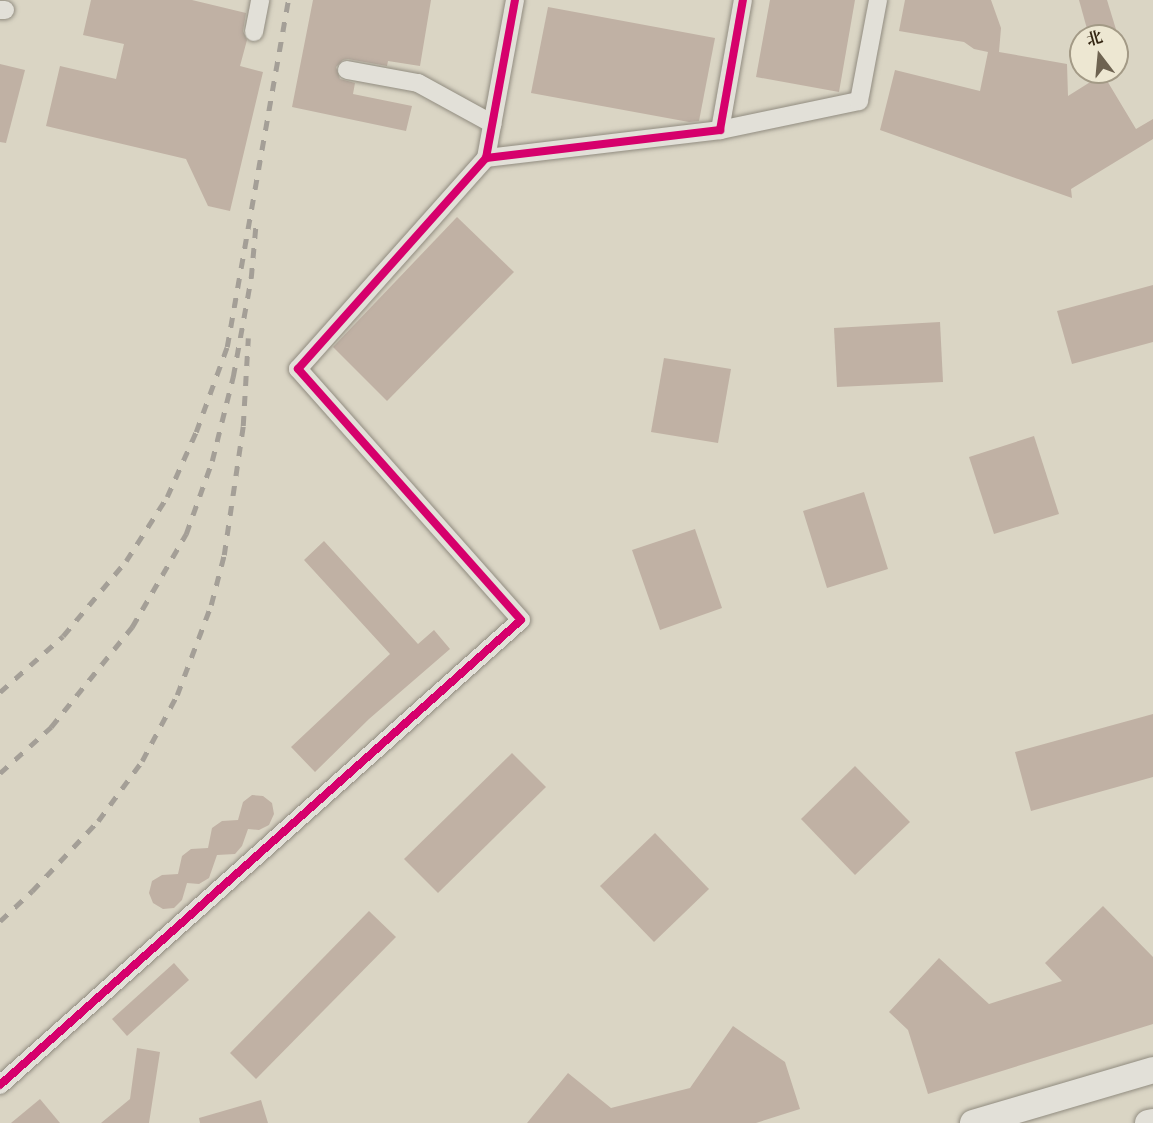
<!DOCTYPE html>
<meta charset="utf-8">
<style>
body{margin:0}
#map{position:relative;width:1153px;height:1123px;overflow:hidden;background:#dad5c4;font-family:Cardo,"Noto Serif SC",serif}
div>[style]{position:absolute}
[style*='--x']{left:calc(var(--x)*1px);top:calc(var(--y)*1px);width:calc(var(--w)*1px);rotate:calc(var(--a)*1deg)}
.building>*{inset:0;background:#c0b1a4}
.roads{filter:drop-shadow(0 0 2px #918c80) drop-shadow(0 0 2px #918c80)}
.minor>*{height:18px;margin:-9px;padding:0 9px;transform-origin:9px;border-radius:9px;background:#e2e0d8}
.secondary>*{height:26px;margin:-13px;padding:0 13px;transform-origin:13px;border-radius:13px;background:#e2e0d8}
.rail>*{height:4.5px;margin-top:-2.25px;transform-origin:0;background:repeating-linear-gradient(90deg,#a49f97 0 10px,transparent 0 20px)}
.cycleway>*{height:8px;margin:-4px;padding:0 4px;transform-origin:4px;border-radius:4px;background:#d6006c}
span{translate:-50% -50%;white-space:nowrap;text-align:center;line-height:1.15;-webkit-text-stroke:4.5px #ede7d2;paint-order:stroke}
.north{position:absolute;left:1069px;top:24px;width:60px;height:60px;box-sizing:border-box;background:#ede7d2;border:2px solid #a39a86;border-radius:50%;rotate:344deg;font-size:16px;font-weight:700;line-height:24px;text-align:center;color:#342613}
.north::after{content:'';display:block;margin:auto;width:21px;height:27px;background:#6e6351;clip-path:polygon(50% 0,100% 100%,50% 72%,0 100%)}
</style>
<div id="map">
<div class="building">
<i style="clip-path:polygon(91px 0,192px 0,246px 13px,243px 31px,247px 40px,240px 66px,263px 72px,230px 211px,208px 206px,186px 159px,46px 126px,60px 66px,116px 79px,124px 44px,83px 35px)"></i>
<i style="clip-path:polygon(313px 0,431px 0,420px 66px,388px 61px,387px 66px,348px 59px,343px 60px,336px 67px,340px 79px,355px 83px,353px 94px,412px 106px,406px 131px,292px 107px)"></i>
<i style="clip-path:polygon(770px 0,855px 0,839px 92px,756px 77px)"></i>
<i style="clip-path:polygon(905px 0,991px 0,1001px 28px,999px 52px,1067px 64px,1068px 96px,1103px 74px,1136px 129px,1153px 119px,1153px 139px,1071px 189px,1072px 198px,880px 130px,895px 70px,980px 91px,988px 52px,974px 49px,964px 42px,899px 31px)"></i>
<i style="clip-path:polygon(1079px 0,1107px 0,1118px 36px,1089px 36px)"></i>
<i style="clip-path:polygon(548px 7px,715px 38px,699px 121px,689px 122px,531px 93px)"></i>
<i style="clip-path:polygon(0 64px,25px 70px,6px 143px,0 142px)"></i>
<i style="clip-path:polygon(457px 217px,514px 272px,387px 401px,333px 347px)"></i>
<i style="clip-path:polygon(1153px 285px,1153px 342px,1072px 364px,1057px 311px)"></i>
<i style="clip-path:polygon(940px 322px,943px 382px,837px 387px,834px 328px)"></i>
<i style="clip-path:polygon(664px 358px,731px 369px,718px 443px,651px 432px)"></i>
<i style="clip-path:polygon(1034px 436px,1059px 514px,994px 534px,969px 457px)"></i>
<i style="clip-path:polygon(864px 492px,888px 569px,827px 588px,803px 511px)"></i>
<i style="clip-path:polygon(695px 529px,722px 608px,660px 630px,632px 550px)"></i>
<i style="clip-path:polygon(324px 541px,418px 644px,434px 630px,450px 649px,369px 719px,315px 772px,291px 747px,390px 654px,304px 560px)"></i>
<i style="clip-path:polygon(1153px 714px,1153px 777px,1031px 811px,1015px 752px)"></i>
<i style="clip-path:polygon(512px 753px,546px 787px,438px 893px,404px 859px)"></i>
<i style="clip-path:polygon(855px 766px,910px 822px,855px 875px,801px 819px)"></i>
<i style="clip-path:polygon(252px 795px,263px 796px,272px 803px,274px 814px,269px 825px,259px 830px,248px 829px,242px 846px,235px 854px,217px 855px,209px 878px,199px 884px,187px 883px,182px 900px,174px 908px,163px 909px,153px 903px,149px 893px,152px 881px,162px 875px,178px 874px,182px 856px,191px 849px,208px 848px,212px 828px,222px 821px,238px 820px,243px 802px)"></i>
<i style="clip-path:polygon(655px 833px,709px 889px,654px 942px,600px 886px)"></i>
<i style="clip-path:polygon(1103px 906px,1153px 957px,1153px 1024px,928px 1094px,908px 1030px,889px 1012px,939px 958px,989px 1004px,1062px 981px,1045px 963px)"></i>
<i style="clip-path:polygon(369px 911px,396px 937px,256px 1079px,230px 1053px)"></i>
<i style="clip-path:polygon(174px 963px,189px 980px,127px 1036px,112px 1019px)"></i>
<i style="clip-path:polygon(733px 1026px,785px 1062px,800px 1109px,756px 1123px,527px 1123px,568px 1073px,611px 1108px,690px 1088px)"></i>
<i style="clip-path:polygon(137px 1048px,160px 1052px,149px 1123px,101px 1123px,130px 1099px)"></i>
<i style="clip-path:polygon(40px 1099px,60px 1123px,11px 1123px)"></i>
<i style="clip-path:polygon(261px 1100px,268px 1123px,200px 1123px,199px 1118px)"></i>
</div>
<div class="roads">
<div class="minor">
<i style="--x:0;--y:10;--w:5;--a:0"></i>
<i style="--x:254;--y:32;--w:33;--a:-79"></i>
<i style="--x:347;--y:70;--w:72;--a:10.4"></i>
<i style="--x:418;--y:83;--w:85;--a:28.7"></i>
<i style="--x:720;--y:130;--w:142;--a:-11.8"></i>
<i style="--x:859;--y:101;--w:103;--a:-79.3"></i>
<i style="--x:486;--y:158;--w:236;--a:-6.8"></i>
<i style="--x:720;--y:130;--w:132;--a:-80"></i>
<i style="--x:0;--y:1085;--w:698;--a:-41.75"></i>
<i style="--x:521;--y:620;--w:336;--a:-131.6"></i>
<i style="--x:298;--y:369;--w:283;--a:-48.3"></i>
<i style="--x:486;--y:158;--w:161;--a:-79.6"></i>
</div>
<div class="secondary">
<i style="--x:973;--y:1123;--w:188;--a:-16.4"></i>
<i style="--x:1148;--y:1123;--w:5;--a:-11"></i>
</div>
</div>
<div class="rail">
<i style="--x:0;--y:692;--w:84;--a:-41.6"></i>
<i style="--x:63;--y:636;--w:98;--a:-50"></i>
<i style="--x:126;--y:561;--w:76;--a:-57.4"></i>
<i style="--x:167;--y:497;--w:71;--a:-66"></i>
<i style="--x:196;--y:432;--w:90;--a:-70"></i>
<i style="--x:227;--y:347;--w:352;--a:-80"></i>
<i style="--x:0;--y:773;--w:69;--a:-42"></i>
<i style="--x:51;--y:727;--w:129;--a:-51"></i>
<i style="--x:132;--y:627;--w:108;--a:-59.9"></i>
<i style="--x:186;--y:534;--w:77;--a:-70.4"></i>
<i style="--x:212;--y:461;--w:87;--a:-76"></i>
<i style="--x:233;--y:377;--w:101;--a:-79.7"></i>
<i style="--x:251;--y:278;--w:56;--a:-84.9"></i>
<i style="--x:0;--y:921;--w:44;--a:-43.2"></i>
<i style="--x:32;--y:891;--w:96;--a:-46.7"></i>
<i style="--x:98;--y:821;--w:74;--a:-53.7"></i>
<i style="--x:142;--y:761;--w:75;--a:-62.1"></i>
<i style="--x:177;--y:695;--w:96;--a:-69.3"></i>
<i style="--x:211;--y:605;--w:52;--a:-75.4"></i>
<i style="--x:224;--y:555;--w:130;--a:-81.6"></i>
<i style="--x:243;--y:426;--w:88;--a:-86.7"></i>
</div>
<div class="cycleway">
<i style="--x:486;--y:158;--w:236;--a:-6.8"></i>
<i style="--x:720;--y:130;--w:132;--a:-80"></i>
<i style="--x:0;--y:1085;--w:698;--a:-41.75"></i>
<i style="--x:521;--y:620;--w:336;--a:-131.6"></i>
<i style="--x:298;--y:369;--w:283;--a:-48.3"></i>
<i style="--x:486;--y:158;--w:161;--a:-79.6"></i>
</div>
<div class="north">北</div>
</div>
